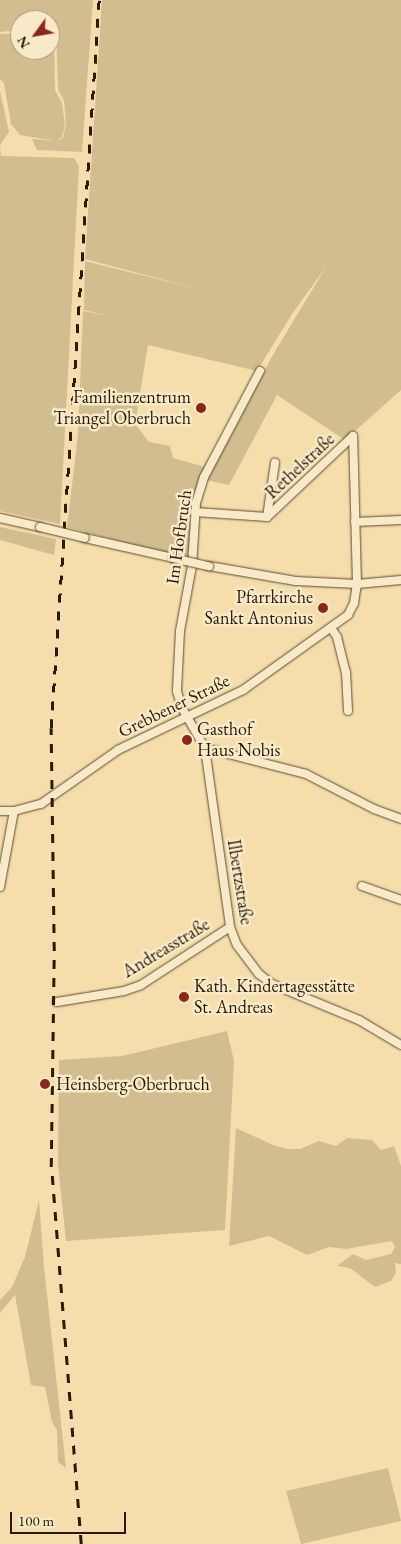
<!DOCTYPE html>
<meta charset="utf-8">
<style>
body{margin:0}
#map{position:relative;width:401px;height:1544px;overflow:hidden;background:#f5deac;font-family:"EB Garamond",serif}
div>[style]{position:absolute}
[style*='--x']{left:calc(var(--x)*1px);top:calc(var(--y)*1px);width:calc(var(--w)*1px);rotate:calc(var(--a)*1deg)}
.green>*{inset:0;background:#d2bd90}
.roads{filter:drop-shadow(0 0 1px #5c4b30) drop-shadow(0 0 1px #5c4b30)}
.minor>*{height:8px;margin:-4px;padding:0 4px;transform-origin:4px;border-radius:4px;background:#f8eac9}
.rail>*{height:2.5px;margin-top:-1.25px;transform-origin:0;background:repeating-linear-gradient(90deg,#291a06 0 9px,transparent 0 18px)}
.bridges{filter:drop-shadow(0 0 1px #5c4b30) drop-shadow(0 0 1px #5c4b30)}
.minor-bridge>*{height:8px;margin:-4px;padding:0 4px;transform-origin:4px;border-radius:4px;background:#f8eac9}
.dots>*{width:14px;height:14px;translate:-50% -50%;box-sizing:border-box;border:2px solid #f8eac9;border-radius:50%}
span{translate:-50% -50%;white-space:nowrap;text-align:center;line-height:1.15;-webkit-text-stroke:5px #f8eac9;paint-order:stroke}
.poi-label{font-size:18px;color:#291a06}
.right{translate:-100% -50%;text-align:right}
.left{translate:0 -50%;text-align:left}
.street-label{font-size:18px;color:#291a06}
.north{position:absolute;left:10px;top:10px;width:50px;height:50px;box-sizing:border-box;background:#f8eac9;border:1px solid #a5977b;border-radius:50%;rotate:238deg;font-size:14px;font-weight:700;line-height:20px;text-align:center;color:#291a06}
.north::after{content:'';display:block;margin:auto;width:18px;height:22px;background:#8f2418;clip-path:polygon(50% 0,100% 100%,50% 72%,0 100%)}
.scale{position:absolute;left:10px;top:1512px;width:116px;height:22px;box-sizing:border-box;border:2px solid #291a06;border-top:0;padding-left:6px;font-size:15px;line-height:18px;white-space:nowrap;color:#291a06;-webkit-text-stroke:4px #f8eac9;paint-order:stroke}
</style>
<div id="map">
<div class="green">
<i style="clip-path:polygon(0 0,93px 0,82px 152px,37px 150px,32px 139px,55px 141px,20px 135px,11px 124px,4px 83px,0 79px,0 34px,20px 33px,20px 50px,50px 50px,50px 31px,54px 30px,55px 90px,62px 103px,65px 125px,62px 137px,57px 141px,63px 138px,66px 124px,64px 101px,58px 89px,56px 28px,50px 28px,50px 20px,20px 20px,20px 30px,0 32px)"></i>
<i style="clip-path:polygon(102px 0,401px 0,401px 390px,345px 440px,277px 395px,229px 485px,206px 480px,274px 353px,326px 267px,292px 314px,257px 371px,148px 345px,135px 424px,149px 442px,170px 446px,173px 458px,205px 467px,191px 510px,188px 560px,67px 527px,78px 434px,83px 311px,109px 316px,84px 310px,85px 261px,205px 291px,85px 259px)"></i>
<i style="clip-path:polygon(0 91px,9px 132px,0 145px,1px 156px,74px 158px,79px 166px,60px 524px,0 511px)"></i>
<i style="clip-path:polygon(0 527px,56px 539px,54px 555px,0 540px)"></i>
<i style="clip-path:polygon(227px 1031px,234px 1061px,225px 1230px,66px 1241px,58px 1165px,59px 1060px,122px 1056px)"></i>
<i style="clip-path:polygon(236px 1128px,273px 1145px,288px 1149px,300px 1149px,319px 1141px,336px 1146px,347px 1138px,372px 1140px,381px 1150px,394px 1146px,401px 1166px,401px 1264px,395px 1263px,396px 1273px,391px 1281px,375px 1287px,350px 1268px,337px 1266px,353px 1254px,366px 1260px,391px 1254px,395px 1247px,392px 1241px,346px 1249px,329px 1247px,307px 1255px,269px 1236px,229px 1246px)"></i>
<i style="clip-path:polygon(39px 1200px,44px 1267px,66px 1468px,58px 1462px,57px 1430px,52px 1422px,45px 1387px,31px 1385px,15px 1295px,0 1313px,0 1300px,12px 1287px,25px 1257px)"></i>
<i style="clip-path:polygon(388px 1468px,401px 1521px,301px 1544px,286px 1491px)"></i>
</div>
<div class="roads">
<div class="minor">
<i style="--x:260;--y:371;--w:120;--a:117.8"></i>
<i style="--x:204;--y:477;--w:27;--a:107"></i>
<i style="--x:196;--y:503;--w:63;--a:93.6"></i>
<i style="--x:192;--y:566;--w:66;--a:100.5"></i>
<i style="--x:180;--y:631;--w:60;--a:92.9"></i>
<i style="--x:177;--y:691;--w:18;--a:74"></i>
<i style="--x:182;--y:708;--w:46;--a:60.1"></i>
<i style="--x:205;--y:748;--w:181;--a:82"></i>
<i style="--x:230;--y:927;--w:19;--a:69"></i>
<i style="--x:237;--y:945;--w:36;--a:53"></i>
<i style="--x:259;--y:974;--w:16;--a:38"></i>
<i style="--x:272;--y:984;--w:94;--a:22.5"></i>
<i style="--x:359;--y:1020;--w:49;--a:30.8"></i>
<i style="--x:195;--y:512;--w:72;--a:4"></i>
<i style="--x:267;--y:517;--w:118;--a:-43.3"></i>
<i style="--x:267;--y:517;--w:55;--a:-81.6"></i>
<i style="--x:0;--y:518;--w:41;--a:12.7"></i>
<i style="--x:355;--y:522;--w:46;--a:-2.5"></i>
<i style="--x:85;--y:538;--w:90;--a:12.8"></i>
<i style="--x:209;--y:566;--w:88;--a:9.8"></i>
<i style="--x:296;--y:581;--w:61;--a:2.8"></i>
<i style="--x:357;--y:584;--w:44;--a:-5.2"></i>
<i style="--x:331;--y:628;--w:11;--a:56"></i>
<i style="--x:337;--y:637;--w:36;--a:76"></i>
<i style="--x:346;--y:672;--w:39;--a:87"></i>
<i style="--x:205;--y:748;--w:104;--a:14.4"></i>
<i style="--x:306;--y:774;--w:76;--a:27.2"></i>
<i style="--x:374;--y:809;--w:29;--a:20"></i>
<i style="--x:0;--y:811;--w:14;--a:0"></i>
<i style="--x:14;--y:811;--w:28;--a:-15"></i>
<i style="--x:41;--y:804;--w:94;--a:-35"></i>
<i style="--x:118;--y:750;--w:139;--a:-25.6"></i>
<i style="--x:243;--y:690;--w:129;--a:-35.5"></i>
<i style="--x:348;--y:615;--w:13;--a:-63"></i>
<i style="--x:354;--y:603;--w:19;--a:-81"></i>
<i style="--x:357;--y:584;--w:148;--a:-91.5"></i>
<i style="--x:362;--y:886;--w:41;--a:19.7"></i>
<i style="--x:0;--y:887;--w:77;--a:-79.6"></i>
<i style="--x:57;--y:1002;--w:68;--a:-9.3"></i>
<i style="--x:124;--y:991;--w:18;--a:-19"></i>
<i style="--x:141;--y:985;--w:106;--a:-33.1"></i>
</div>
</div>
<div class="rail">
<i style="--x:81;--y:1544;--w:378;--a:-94.5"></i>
<i style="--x:51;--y:1167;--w:216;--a:-89.2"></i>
<i style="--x:54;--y:951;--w:223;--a:-90.8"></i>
<i style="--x:51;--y:728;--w:730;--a:-86.23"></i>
</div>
<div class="bridges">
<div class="minor-bridge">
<i style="--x:40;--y:527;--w:46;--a:13.7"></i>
<i style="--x:173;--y:558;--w:37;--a:13"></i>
</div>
</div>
<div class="dots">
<i style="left:201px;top:408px;background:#8f2418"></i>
<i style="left:323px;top:608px;background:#8f2418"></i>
<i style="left:187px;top:740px;background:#8f2418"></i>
<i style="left:184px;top:997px;background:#8f2418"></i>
<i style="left:45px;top:1084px;background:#8f2418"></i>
</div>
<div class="poi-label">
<span class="right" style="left:191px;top:408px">Familienzentrum<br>Triangel Oberbruch</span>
<span class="right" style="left:313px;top:608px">Pfarrkirche<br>Sankt Antonius</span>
<span class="left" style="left:197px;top:740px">Gasthof<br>Haus Nobis</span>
<span class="left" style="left:194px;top:997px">Kath. Kindertagesstätte<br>St. Andreas</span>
<span class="left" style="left:56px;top:1084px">Heinsberg-Oberbruch</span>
</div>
<div class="street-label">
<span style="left:300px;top:466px;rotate:-43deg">Rethelstraße</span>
<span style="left:179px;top:537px;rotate:-82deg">Im Hofbruch</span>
<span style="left:174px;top:706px;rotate:-26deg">Grebbener Straße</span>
<span style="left:240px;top:882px;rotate:81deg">Ilbertzstraße</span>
<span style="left:166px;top:948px;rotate:-31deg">Andreasstraße</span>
</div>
<div class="north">N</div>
<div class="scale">100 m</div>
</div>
